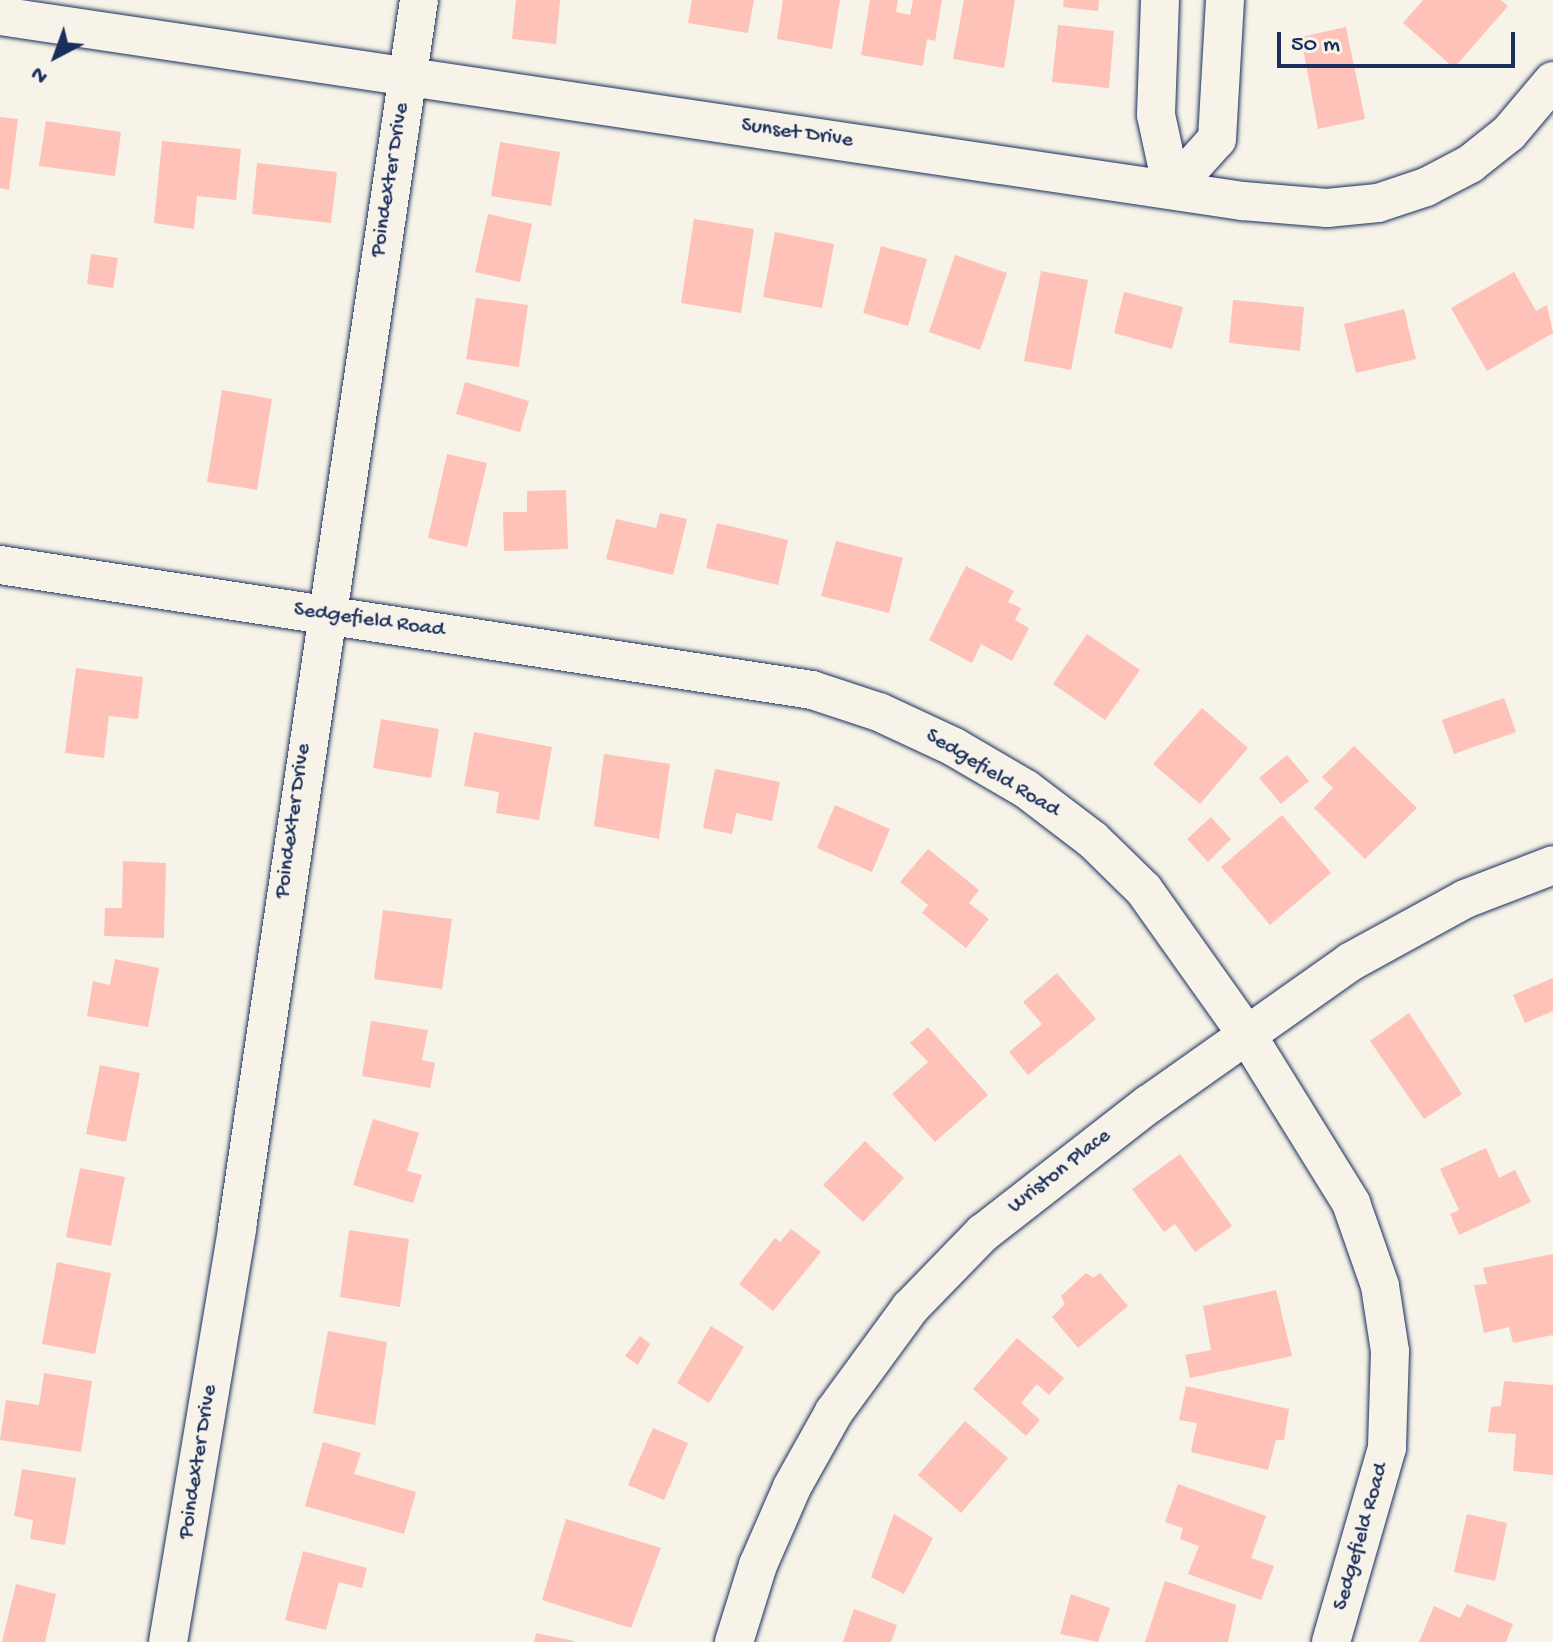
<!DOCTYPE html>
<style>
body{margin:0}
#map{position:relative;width:1553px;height:1642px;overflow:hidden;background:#f7f3e8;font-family:"Gochi Hand",sans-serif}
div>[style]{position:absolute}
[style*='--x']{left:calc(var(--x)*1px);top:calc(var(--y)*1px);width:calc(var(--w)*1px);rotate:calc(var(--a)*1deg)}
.building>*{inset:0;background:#fec2b8}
.roads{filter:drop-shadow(0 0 2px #1b2f5e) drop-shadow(0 0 2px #1b2f5e)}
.minor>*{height:38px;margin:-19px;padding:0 19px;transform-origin:19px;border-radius:19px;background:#f7f3e8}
span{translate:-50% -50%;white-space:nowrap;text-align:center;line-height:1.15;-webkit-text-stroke:8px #f7f3e8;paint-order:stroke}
.street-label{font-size:22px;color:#1b2f5e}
.north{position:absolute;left:16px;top:16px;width:80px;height:80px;-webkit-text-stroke:6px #f7f3e8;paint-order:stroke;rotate:221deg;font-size:22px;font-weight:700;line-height:32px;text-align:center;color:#1b2f5e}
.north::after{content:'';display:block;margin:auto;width:28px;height:36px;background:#1b2f5e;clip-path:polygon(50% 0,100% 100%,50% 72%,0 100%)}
.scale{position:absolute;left:1277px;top:32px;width:238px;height:36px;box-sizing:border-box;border:4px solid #1b2f5e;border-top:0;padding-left:10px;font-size:24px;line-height:28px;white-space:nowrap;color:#1b2f5e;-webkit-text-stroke:6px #f7f3e8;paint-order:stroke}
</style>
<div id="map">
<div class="building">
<i style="clip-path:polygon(516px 0,560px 0,556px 44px,512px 39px)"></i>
<i style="clip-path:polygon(692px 0,754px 0,748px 33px,688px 23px)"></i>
<i style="clip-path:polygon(783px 0,840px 0,832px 49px,777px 39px)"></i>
<i style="clip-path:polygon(870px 0,898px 0,896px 12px,910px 15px,913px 0,942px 0,935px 41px,927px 39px,923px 66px,861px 55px)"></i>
<i style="clip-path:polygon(964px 0,1015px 0,1004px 68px,953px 59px)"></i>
<i style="clip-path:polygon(1064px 0,1099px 0,1098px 11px,1063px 7px)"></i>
<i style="clip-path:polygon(1423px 0,1501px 0,1508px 6px,1454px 68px,1403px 23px)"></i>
<i style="clip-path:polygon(1058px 25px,1114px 31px,1109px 88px,1052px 82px)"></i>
<i style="clip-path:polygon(1346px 27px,1365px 119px,1318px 129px,1301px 37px)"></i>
<i style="clip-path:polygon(0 117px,18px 119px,9px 190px,0 188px)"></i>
<i style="clip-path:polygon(46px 121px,121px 132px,115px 176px,39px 166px)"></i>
<i style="clip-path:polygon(162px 141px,241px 149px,236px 200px,197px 196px,194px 229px,154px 223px)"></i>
<i style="clip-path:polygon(500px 142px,560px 152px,551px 206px,491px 196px)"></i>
<i style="clip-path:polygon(257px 163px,337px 172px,331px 223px,252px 214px)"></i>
<i style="clip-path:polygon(488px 214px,532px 224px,520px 282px,475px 272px)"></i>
<i style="clip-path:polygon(694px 219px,754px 229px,741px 313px,681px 303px)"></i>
<i style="clip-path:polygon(775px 232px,834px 244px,822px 308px,763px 297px)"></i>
<i style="clip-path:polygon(881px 246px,927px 259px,908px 326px,863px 313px)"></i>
<i style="clip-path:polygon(91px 254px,118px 258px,113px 288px,87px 284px)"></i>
<i style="clip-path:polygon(955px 255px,1007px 273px,980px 350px,929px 332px)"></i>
<i style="clip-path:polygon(1041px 271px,1088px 280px,1071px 370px,1024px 361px)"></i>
<i style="clip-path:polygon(1514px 272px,1536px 311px,1547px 305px,1553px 333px,1487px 371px,1451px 308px)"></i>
<i style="clip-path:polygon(1124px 292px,1183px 307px,1172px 349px,1114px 333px)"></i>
<i style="clip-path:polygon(476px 298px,528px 305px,519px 367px,466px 359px)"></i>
<i style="clip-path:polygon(1233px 300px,1304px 307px,1300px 351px,1229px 343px)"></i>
<i style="clip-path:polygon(1404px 309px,1416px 359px,1356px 373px,1344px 324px)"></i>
<i style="clip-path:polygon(465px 382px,529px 401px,520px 432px,456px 414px)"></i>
<i style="clip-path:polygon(222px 390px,272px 399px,257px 490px,207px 482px)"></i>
<i style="clip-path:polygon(447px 454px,487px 463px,467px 547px,428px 538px)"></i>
<i style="clip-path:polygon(566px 490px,568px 549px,504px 551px,503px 512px,527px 512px,527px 491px)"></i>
<i style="clip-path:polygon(660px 513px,687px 519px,673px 575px,606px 559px,616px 519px,656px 528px)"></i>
<i style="clip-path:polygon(717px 523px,788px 540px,778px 585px,706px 568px)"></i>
<i style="clip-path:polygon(836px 541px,903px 558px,889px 613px,821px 596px)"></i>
<i style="clip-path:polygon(966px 566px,1014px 591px,1008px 602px,1021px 608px,1015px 620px,1029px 628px,1012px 661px,981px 644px,972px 663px,929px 640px)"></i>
<i style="clip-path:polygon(1087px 634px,1140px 670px,1105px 720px,1053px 684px)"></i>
<i style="clip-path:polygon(76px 668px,143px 677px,138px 719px,109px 716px,104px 758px,65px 753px)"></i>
<i style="clip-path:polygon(1504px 698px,1516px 732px,1454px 754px,1442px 720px)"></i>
<i style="clip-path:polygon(1202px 708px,1248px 748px,1200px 804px,1153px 764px)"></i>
<i style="clip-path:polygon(381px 719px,439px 729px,431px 778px,373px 768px)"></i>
<i style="clip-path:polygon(474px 732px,552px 747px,539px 820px,496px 813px,499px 792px,464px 786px)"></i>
<i style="clip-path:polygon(1354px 746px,1417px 808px,1365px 859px,1314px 808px,1333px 788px,1322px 777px)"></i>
<i style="clip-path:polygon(604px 754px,670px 764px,659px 839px,594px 826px)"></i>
<i style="clip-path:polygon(1287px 755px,1309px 781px,1281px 804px,1259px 778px)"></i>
<i style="clip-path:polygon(715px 769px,780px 782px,772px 821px,736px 813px,732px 834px,703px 828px)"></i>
<i style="clip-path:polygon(835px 805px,890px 829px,872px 872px,817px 848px)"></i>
<i style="clip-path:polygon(1282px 815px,1331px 873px,1270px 925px,1221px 867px)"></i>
<i style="clip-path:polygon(1211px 817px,1231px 839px,1208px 862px,1187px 839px)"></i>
<i style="clip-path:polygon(928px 849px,979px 890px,969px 903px,989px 919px,966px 948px,922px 913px,928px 905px,900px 882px)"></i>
<i style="clip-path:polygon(123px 861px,166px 863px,164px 938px,104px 936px,105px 908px,122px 908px)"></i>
<i style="clip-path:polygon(383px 910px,452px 919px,442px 989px,374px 979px)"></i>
<i style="clip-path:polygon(115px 959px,159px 968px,148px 1027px,87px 1016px,93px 981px,110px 985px)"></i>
<i style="clip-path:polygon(1057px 973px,1096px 1019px,1028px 1075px,1009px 1052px,1042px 1024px,1023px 1002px)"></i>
<i style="clip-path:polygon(1553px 978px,1553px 1011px,1525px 1023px,1513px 995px)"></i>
<i style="clip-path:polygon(1409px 1013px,1462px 1094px,1424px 1119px,1370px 1041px)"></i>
<i style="clip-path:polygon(371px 1021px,428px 1030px,422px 1060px,435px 1063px,430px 1088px,362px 1076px)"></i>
<i style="clip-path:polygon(928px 1027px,988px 1095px,935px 1142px,892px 1094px,928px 1062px,910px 1043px)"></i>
<i style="clip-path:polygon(100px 1065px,140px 1073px,126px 1142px,86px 1134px)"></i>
<i style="clip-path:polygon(373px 1119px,419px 1133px,407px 1171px,422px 1175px,413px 1203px,353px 1185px)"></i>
<i style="clip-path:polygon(865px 1141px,904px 1178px,863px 1222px,823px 1185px)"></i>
<i style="clip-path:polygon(1486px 1148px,1499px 1178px,1515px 1170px,1531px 1202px,1459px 1235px,1450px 1214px,1459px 1210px,1440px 1169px)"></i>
<i style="clip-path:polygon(1180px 1154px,1232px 1226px,1195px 1252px,1175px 1224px,1164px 1232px,1132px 1189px)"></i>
<i style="clip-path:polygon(80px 1168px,125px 1177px,111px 1246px,66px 1237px)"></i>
<i style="clip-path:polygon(791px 1229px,821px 1252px,773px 1311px,739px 1284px,775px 1238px,780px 1242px)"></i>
<i style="clip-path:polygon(349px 1230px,409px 1239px,400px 1307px,340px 1297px)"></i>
<i style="clip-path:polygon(1553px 1254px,1553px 1335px,1513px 1343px,1509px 1327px,1484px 1333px,1474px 1285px,1487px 1284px,1483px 1268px)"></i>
<i style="clip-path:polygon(57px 1262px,111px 1273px,95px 1354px,42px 1344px)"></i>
<i style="clip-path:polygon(1086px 1273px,1093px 1278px,1100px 1273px,1128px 1306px,1078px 1348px,1052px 1317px,1065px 1304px,1061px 1296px)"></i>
<i style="clip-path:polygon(1276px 1290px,1292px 1356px,1190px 1378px,1185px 1355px,1211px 1350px,1203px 1306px)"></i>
<i style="clip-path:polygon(711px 1326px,744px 1347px,709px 1403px,677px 1383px)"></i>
<i style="clip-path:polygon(328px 1331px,387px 1342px,375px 1425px,313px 1413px)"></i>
<i style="clip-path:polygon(640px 1336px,650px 1344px,638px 1365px,625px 1356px)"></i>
<i style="clip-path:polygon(1017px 1338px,1064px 1378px,1049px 1395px,1037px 1384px,1021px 1403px,1040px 1420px,1026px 1436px,973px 1389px)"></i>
<i style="clip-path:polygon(44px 1373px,92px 1381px,81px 1452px,0 1440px,6px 1400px,39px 1405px)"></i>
<i style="clip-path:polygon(1504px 1381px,1553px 1385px,1553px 1475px,1513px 1471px,1516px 1434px,1488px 1432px,1491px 1407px,1501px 1406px)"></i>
<i style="clip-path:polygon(1186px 1386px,1289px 1409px,1284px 1440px,1276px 1440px,1268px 1470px,1191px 1452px,1197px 1423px,1179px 1420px)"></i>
<i style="clip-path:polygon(965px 1421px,1008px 1458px,961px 1513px,918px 1475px)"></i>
<i style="clip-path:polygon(653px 1428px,688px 1443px,664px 1500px,628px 1485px)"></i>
<i style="clip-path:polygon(323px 1442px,361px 1453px,354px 1474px,416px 1492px,404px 1534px,305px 1506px)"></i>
<i style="clip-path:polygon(22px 1469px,76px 1478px,65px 1545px,30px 1539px,33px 1520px,14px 1516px)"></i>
<i style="clip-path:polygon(1178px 1484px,1266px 1516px,1251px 1558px,1274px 1566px,1261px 1600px,1188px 1574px,1199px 1546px,1180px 1539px,1183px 1528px,1165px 1522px)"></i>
<i style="clip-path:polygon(894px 1514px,933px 1538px,904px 1594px,871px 1577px)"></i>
<i style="clip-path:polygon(1467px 1514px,1507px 1523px,1495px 1581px,1454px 1572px)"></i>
<i style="clip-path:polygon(566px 1519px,661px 1548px,631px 1628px,542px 1600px)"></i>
<i style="clip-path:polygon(303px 1551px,367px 1568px,362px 1588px,339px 1582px,326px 1630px,285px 1620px)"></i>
<i style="clip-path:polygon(1165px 1581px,1236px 1605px,1228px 1642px,1145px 1642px)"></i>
<i style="clip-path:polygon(16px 1584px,56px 1594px,45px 1642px,2px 1642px)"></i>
<i style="clip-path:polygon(1071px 1594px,1110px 1608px,1098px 1642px,1060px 1634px)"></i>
<i style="clip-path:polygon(1467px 1604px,1513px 1624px,1506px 1642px,1419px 1642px,1434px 1606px,1460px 1618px)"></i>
<i style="clip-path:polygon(854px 1609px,897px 1625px,891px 1642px,843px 1642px)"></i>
<i style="clip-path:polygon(536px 1633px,574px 1641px,573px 1642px,534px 1642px)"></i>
</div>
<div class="roads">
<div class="minor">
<i style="--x:1160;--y:0;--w:115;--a:92"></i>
<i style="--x:1156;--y:115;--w:76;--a:77.8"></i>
<i style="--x:0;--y:16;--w:1257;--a:8.47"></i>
<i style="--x:1243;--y:201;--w:84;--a:4.8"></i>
<i style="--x:1327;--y:208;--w:51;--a:-5.6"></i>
<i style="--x:1378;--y:203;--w:51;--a:-18.4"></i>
<i style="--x:1426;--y:187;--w:50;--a:-27.6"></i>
<i style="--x:1470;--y:164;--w:50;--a:-38.5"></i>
<i style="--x:1509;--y:133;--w:68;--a:-49.8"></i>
<i style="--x:1172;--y:189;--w:67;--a:-48"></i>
<i style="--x:1217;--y:139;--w:139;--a:-86.7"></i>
<i style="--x:0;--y:565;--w:822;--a:8.75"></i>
<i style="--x:812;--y:690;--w:71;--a:18.2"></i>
<i style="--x:879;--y:712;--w:83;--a:25"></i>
<i style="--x:954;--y:747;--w:83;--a:30.3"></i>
<i style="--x:1026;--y:789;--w:84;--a:37.3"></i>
<i style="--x:1093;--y:840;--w:71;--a:44.4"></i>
<i style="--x:1144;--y:890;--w:178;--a:54.6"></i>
<i style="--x:1247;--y:1035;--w:198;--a:58.2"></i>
<i style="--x:1351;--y:1203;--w:88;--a:70.7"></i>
<i style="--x:1380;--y:1286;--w:66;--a:81.3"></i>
<i style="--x:1390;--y:1351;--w:97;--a:91.8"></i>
<i style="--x:1387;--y:1448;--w:202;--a:106.1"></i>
<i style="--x:168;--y:1642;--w:420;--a:-80.5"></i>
<i style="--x:237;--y:1228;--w:1241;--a:-81.57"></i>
<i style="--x:734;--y:1642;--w:81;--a:-72.7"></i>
<i style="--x:758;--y:1565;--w:85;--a:-66.4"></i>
<i style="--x:792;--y:1487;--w:86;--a:-60.8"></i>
<i style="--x:834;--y:1412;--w:129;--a:-53.8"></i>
<i style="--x:910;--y:1308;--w:105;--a:-45.8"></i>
<i style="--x:983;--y:1233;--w:210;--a:-37.9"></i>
<i style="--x:1149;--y:1104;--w:246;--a:-35.2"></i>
<i style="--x:1350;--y:962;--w:131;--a:-28.7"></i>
<i style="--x:1465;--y:899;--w:94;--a:-21.1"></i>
</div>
</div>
<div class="street-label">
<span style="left:797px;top:134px;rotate:8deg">Sunset Drive</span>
<span style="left:391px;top:180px;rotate:-81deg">Poindexter Drive</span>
<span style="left:369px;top:621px;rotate:8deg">Sedgefield Road</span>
<span style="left:992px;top:774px;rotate:31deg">Sedgefield Road</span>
<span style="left:294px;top:821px;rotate:-82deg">Poindexter Drive</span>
<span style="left:1060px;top:1172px;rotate:-38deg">Wriston Place</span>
<span style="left:199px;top:1462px;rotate:-81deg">Poindexter Drive</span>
<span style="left:1362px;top:1537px;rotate:-74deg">Sedgefield Road</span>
</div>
<div class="north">N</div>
<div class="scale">50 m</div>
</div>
